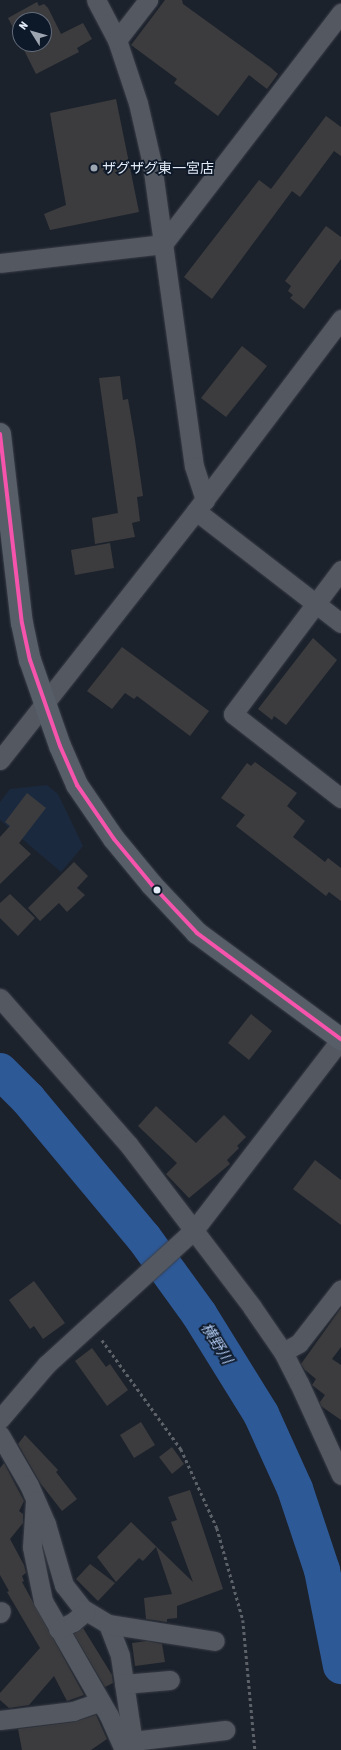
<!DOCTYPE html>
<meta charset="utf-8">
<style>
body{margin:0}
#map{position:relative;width:341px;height:1750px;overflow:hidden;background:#1c222c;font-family:"Asap Condensed","Noto Sans JP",sans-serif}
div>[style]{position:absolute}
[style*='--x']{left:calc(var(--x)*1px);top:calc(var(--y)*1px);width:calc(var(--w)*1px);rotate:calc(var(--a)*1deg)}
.built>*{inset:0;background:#1b293e}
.river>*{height:36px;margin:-18px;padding:0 18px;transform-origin:18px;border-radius:18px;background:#2e5997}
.building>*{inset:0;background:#3c3c3e}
.path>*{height:2.5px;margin-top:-1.25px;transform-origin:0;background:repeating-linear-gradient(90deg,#5d6269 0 3px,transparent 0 6px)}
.roads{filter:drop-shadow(0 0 1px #383c45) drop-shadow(0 0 1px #383c45)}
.minor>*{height:19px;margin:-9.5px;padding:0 9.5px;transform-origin:9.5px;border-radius:9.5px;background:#535861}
.primary>*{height:22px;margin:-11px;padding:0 11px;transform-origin:11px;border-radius:11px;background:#575e68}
.bus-1>*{height:4px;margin:-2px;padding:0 2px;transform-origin:2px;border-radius:2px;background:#f653ac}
.dots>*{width:11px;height:11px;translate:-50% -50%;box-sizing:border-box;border:2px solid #0d1828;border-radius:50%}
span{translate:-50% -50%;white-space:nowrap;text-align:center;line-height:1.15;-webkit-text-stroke:3.5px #0d1828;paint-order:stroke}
.poi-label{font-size:14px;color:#e3ebf7}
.left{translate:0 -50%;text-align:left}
.water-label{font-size:15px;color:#aec7ed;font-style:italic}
.north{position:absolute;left:12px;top:12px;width:40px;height:40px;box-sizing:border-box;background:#0d1828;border:1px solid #636c7b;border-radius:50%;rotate:307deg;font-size:11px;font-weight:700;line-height:16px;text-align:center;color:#e3ebf7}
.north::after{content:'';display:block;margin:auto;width:14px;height:18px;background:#9da5b0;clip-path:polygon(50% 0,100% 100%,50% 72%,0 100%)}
</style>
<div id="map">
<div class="built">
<i style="clip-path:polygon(47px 785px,58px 794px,83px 846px,61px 872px,0 820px,0 802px,10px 789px)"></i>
</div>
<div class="river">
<i style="--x:0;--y:1071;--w:40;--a:45"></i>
<i style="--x:28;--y:1099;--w:181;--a:50.2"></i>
<i style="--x:144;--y:1238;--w:94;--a:54.1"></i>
<i style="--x:199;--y:1314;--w:118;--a:58.2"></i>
<i style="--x:261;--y:1414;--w:82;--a:65.6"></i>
<i style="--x:295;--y:1489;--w:85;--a:71.6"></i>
<i style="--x:322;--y:1570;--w:98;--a:78.8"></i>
</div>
<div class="building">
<i style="clip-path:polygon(165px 0,182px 0,183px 4px,270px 67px,278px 74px,267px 89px,249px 75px,218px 116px,174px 83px,177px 79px,131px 45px)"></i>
<i style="clip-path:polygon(37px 2px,39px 6px,44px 4px,48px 8px,61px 34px,83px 23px,92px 39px,77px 48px,79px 52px,36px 74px,21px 44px,44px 44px,44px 20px,20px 20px,20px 41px,8px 18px)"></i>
<i style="clip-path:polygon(116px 99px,139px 212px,50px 230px,44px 214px,66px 205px,50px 113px)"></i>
<i style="clip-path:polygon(326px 116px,341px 127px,341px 156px,334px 151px,300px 197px,292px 191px,212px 299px,184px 277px,259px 180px,271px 189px)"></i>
<i style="clip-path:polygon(326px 226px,341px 237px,341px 259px,304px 309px,290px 298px,293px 295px,288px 291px,291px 286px,285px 281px)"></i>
<i style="clip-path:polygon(242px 346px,267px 366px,226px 417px,201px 398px)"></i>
<i style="clip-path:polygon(120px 376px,123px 400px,128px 399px,135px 440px,143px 496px,137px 497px,140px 521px,132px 523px,135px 537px,95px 544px,92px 518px,118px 513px,99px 378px)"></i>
<i style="clip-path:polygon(110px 543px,114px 568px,75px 575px,71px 550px)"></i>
<i style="clip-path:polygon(313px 638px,337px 660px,286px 725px,274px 716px,272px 720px,258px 709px)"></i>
<i style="clip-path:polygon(122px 647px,209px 711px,190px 736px,137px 696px,134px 699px,125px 693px,112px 709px,87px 691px)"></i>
<i style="clip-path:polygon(255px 762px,297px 793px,287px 806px,305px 821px,293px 837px,325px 862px,328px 858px,341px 868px,341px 901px,329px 892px,326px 896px,236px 826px,245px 815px,221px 798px,247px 763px,251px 766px)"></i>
<i style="clip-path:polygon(27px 793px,46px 808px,19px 843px,31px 854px,0 884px,0 837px,10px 826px,5px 822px)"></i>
<i style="clip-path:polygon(74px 862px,88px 876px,77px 888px,85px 895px,67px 912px,59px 903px,40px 921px,28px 908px)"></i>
<i style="clip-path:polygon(10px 894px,35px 918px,18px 936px,0 918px,0 903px)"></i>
<i style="clip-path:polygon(251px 1014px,272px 1031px,249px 1060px,228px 1043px)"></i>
<i style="clip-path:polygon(156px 1106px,196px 1143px,224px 1115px,246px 1137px,237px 1146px,239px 1148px,227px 1160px,230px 1164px,189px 1198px,166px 1174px,177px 1163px,138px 1126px)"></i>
<i style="clip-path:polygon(315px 1160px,341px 1180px,341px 1225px,293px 1189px)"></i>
<i style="clip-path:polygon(34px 1281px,65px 1323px,43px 1339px,34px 1326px,30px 1329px,9px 1300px)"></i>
<i style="clip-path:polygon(341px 1308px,341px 1347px,332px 1359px,341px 1365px,341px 1420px,321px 1406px,320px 1402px,325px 1395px,312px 1385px,316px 1379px,305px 1370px,301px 1364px)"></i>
<i style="clip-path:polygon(92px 1348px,106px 1367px,110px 1364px,128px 1390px,107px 1406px,75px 1361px)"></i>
<i style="clip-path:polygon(141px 1422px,155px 1445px,134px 1458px,120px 1435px)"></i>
<i style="clip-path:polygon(25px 1435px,58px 1470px,56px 1472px,77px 1499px,62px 1511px,41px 1484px,18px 1444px)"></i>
<i style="clip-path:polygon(172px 1447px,184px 1464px,172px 1474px,159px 1457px)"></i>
<i style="clip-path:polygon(4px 1463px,24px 1501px,19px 1511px,23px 1514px,23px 1523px,10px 1539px,24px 1565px,26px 1573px,22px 1576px,24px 1581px,22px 1582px,84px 1695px,70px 1700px,67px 1701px,54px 1676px,29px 1705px,9px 1708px,0 1700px,0 1693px,40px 1648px,7px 1592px,9px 1591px,0 1575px,0 1468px)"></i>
<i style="clip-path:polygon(190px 1490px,223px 1589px,177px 1606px,177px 1618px,167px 1619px,167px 1622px,146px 1619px,144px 1598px,172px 1594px,156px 1547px,143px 1561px,139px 1558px,116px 1582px,97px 1557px,131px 1522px,193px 1582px,171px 1522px,177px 1520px,168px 1497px)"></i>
<i style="clip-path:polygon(90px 1564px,115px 1583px,98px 1601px,76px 1579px)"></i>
<i style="clip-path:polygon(83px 1628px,112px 1675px,113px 1683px,105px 1687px,74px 1634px)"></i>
<i style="clip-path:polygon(147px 1641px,162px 1644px,165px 1662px,135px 1666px,132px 1643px)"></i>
<i style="clip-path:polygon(96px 1715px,107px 1739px,91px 1750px,22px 1750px,18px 1729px,74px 1722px)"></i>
</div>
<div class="path">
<i style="--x:102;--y:1340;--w:135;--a:54.1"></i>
<i style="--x:181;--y:1449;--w:87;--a:65.5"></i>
<i style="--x:217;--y:1528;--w:96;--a:74.2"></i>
<i style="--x:243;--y:1620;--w:131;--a:84.7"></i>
</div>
<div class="roads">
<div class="minor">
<i style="--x:96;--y:0;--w:45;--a:62.3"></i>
<i style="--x:117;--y:40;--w:66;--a:71.6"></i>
<i style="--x:138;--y:103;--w:63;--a:77.1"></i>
<i style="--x:152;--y:164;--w:305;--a:82.1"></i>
<i style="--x:194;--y:466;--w:36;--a:72"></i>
<i style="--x:117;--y:40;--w:51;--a:-52.2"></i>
<i style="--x:0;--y:263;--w:164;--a:-6.6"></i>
<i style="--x:163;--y:244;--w:292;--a:-52.4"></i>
<i style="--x:196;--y:511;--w:183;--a:37.7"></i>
<i style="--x:341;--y:570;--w:180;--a:126.9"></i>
<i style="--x:233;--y:714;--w:137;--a:37.9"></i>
<i style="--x:0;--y:760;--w:317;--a:-51.8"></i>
<i style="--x:196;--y:511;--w:241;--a:-52.9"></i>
<i style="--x:0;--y:998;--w:194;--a:48.8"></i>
<i style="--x:128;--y:1144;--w:205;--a:52.7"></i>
<i style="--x:252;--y:1307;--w:55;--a:55.4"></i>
<i style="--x:283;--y:1352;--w:35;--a:63"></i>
<i style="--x:299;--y:1383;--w:101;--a:65.5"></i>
<i style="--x:283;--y:1352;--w:18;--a:-29"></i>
<i style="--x:299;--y:1343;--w:68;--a:-52.1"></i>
<i style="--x:0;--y:1419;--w:72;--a:-49.5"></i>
<i style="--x:47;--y:1364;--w:199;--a:-42.4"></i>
<i style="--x:194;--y:1230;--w:241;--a:-52.4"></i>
<i style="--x:0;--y:1435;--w:58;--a:59.9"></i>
<i style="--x:29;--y:1485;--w:43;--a:66.4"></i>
<i style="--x:46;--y:1524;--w:64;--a:73.6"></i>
<i style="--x:64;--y:1585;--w:31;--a:52"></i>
<i style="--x:83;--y:1609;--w:29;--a:31"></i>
<i style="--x:108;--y:1624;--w:34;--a:69"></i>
<i style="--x:120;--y:1656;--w:95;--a:81.5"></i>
<i style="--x:35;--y:1501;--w:46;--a:93.7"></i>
<i style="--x:32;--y:1547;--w:55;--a:78.5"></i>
<i style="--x:43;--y:1601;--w:133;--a:60.1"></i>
<i style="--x:109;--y:1716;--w:37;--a:66"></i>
<i style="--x:0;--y:1613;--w:2;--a:-63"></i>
<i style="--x:108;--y:1624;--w:108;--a:9"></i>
<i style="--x:58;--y:1629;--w:17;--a:-25"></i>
<i style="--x:73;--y:1622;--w:17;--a:-40"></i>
<i style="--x:124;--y:1684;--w:46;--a:-5"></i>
<i style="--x:0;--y:1720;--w:74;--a:-7"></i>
<i style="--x:73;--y:1711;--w:28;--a:-19"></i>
<i style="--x:133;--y:1741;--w:93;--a:-6.8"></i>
</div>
<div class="primary">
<i style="--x:0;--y:434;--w:190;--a:83.4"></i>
<i style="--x:22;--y:623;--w:38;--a:78"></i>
<i style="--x:30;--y:660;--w:91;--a:70.8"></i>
<i style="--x:60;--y:746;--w:43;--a:66.4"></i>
<i style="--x:77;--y:785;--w:65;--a:55.6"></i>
<i style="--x:114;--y:839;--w:60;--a:50.4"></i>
<i style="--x:152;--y:885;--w:66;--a:46.8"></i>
<i style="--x:197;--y:933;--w:179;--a:36.4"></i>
</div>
</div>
<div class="bus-1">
<i style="--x:0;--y:434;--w:190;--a:83.4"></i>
<i style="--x:22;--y:623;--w:38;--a:78"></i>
<i style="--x:30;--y:660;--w:91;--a:70.8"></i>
<i style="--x:60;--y:746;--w:43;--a:66.4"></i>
<i style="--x:77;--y:785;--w:65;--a:55.6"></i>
<i style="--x:114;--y:839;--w:60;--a:50.4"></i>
<i style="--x:152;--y:885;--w:66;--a:46.8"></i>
<i style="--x:197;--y:933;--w:179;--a:36.4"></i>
</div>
<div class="dots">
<i style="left:94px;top:168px;background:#9da5b0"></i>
<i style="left:157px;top:890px;background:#e3ebf7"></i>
</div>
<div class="poi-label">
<span class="left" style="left:102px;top:168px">ザグザグ東一宮店</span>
</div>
<div class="water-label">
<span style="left:217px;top:1343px;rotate:58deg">横野川</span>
</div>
<div class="north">N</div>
</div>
